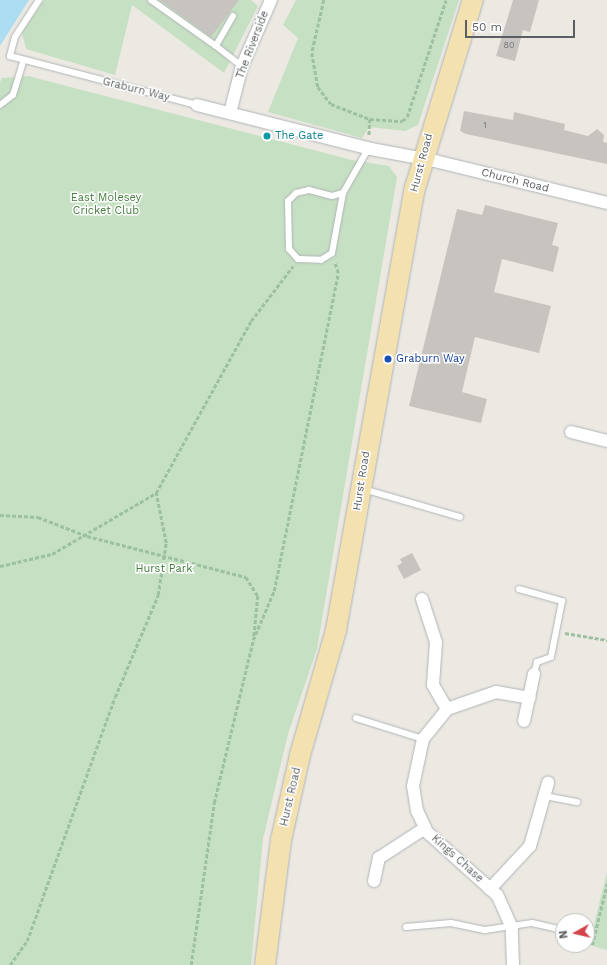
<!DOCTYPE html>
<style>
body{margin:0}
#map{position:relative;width:607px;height:965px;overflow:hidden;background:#ece9e3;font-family:"Work Sans",sans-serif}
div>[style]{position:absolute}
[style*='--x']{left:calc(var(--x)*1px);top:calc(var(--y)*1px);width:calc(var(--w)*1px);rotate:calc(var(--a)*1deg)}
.green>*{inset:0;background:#c6e0c3}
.water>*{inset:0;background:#acddf3}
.building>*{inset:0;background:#c7c4c0}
.path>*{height:2.5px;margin-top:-1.25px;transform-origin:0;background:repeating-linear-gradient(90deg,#9dc0a2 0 4px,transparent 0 6px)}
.roads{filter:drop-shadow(0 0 1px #b0b4b7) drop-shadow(0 0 1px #b0b4b7)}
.lane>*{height:6px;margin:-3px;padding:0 3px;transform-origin:3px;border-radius:3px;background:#fff}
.street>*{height:12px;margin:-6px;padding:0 6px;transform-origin:6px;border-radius:6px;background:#fff}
.primary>*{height:20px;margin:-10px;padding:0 10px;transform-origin:10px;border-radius:10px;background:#f4e1b0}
.dots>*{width:11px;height:11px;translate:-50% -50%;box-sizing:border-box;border:2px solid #fff;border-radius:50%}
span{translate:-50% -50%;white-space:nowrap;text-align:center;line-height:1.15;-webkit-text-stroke:3px #fff;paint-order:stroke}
.number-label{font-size:9px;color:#76787a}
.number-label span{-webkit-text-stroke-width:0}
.street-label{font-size:11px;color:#5b5f62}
.culture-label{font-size:11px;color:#0d838f}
.left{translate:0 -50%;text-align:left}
.park-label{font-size:11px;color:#447d3f}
.transit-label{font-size:11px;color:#164399}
.north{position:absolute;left:555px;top:913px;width:40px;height:40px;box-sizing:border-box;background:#fff;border:1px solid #bdbfc0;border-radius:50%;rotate:262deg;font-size:11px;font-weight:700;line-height:16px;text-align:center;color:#5b5f62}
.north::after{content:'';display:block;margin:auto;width:14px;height:18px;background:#d2434a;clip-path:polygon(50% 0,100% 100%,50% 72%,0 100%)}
.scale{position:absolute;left:465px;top:20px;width:110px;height:18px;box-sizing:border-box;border:2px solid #5b5f62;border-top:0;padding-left:5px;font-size:12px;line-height:14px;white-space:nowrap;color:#5b5f62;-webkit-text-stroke:3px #fff;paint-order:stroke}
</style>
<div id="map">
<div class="green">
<i style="clip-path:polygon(44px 0,251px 0,258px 6px,224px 73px,132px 5px,115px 75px,26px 49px,22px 33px)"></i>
<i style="clip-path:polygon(296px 0,459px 0,418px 125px,405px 131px,369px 127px,362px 138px,268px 112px,298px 38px,283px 25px)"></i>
<i style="clip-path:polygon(28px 76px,352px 160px,389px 166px,397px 177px,317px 649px,288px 734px,263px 839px,251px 965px,0 965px,0 82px,2px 78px)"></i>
<i style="clip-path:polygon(607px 872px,607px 950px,589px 945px)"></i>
</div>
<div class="water">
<i style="clip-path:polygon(0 0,29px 0,0 46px)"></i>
</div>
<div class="building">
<i style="clip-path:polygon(160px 0,239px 0,211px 37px)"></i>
<i style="clip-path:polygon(513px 0,539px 0,530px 32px,523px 30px,515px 61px,496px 56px)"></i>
<i style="clip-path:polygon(464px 111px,513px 120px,514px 112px,565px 124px,564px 130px,588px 136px,597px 129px,604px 135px,603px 142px,607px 143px,607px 164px,466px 134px,460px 131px)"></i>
<i style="clip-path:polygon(485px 205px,558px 223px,552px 245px,559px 247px,553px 272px,502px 259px,494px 292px,551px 306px,539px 353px,475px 337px,462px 392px,487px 399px,481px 423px,409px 406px,457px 209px,482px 215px)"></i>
<i style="clip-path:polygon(412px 553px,421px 570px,404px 579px,397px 566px,402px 563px,400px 559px)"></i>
</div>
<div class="path">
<i style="--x:324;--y:0;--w:54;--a:102.8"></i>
<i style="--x:312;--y:53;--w:35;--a:80"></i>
<i style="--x:318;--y:87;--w:21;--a:53"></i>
<i style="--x:331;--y:104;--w:42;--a:21"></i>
<i style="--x:370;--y:119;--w:17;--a:93"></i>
<i style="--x:370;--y:119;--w:32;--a:4"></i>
<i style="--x:402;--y:121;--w:6;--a:-39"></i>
<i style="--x:407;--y:117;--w:123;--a:-71.6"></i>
<i style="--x:0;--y:515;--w:38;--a:3"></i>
<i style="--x:38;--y:517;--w:53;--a:21.2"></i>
<i style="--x:87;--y:536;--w:164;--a:14.5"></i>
<i style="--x:246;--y:577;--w:22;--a:58"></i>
<i style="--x:258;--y:596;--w:40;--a:95.7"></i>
<i style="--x:0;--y:566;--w:53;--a:-13"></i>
<i style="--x:52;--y:554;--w:121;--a:-30.4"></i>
<i style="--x:156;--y:493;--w:196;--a:-61.1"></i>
<i style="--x:251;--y:321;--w:69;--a:-52.6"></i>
<i style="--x:565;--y:633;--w:43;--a:9.5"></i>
<i style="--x:592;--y:945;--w:63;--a:-76.2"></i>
<i style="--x:10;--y:965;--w:29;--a:-55"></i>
<i style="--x:27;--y:941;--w:259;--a:-70.2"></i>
<i style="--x:115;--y:697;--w:111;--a:-67.1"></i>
<i style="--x:158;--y:595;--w:53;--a:-81.3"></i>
<i style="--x:166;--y:543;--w:51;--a:-101.3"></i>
<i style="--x:191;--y:965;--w:164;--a:-81.9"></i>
<i style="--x:214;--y:803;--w:168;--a:-76.5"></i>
<i style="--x:253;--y:640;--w:53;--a:-66.8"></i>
<i style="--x:274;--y:591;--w:324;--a:-78.6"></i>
<i style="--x:338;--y:273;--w:10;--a:-107"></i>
</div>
<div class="roads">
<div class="lane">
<i style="--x:39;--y:0;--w:44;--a:123"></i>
<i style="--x:15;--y:37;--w:20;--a:105"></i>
<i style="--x:10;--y:56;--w:193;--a:14.7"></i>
<i style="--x:151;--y:0;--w:80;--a:35.3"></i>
<i style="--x:233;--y:16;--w:34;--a:120"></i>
<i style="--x:216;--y:46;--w:33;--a:38"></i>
<i style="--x:0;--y:105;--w:16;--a:-38"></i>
<i style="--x:13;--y:95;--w:34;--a:-73"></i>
<i style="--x:343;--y:193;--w:11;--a:165"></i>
<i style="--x:332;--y:196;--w:24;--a:-165"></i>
<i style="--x:309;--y:190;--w:13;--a:167"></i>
<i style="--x:296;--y:193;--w:11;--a:135"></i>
<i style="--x:288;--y:201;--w:48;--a:88.8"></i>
<i style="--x:289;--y:249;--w:13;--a:48"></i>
<i style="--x:298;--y:259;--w:23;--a:2"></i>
<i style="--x:321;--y:260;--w:13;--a:-32"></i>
<i style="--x:332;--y:253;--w:61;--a:-79.6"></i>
<i style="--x:343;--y:193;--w:51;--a:-60.4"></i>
<i style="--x:363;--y:489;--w:101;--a:16.1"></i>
<i style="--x:519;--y:589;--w:45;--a:15.6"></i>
<i style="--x:562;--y:601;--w:57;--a:101.1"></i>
<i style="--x:551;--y:657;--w:15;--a:160"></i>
<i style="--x:537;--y:662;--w:12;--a:104"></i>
<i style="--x:356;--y:718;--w:70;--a:17.4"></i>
<i style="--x:545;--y:796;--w:33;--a:11"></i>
<i style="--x:406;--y:927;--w:45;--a:-5.1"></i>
<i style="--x:451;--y:923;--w:35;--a:12"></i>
<i style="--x:485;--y:930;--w:48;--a:-8.5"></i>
<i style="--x:532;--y:923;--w:32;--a:13"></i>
</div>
<div class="street">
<i style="--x:197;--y:105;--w:179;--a:14.2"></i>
<i style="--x:371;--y:149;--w:65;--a:10.6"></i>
<i style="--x:435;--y:161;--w:177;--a:13.7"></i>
<i style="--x:230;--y:113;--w:49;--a:-75.7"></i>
<i style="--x:242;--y:66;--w:72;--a:-66.3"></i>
<i style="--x:571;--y:432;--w:37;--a:14"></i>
<i style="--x:422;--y:599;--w:45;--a:72"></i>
<i style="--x:436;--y:642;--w:43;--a:94"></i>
<i style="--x:433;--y:685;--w:28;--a:60"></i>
<i style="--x:524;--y:721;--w:48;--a:-78"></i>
<i style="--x:374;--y:881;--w:24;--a:-78"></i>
<i style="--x:379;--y:858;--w:55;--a:-33.1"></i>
<i style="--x:490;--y:889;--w:59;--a:-47.1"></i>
<i style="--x:530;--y:846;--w:66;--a:-74.1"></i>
<i style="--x:513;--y:965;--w:37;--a:-92"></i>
<i style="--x:512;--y:928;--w:36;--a:-114"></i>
<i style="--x:497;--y:895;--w:94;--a:-138"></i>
<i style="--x:427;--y:832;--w:23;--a:-115"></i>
<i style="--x:417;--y:811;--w:25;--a:-99"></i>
<i style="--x:413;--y:786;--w:48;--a:-78"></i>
<i style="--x:423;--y:739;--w:38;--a:-51"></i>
<i style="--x:447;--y:709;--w:52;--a:-19.1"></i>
<i style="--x:496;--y:692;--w:34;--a:10"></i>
</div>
<div class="primary">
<i style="--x:265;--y:965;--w:126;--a:-82.7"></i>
<i style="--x:281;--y:840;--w:87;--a:-77.4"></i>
<i style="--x:300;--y:755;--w:130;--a:-73.9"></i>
<i style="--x:336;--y:630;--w:449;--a:-79.9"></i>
<i style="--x:415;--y:188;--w:197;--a:-72.9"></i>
</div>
</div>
<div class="dots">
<i style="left:267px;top:136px;background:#0f9aa8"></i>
<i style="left:388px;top:359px;background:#1a4fb4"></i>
</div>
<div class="number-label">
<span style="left:509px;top:45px">80</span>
<span style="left:485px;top:125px">1</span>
</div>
<div class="street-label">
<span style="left:253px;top:45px;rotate:-69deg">The Riverside</span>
<span style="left:136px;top:90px;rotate:14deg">Graburn Way</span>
<span style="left:422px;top:163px;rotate:-75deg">Hurst Road</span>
<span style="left:515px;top:181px;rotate:14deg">Church Road</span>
<span style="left:362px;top:481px;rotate:-81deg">Hurst Road</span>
<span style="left:291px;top:797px;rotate:-77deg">Hurst Road</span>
<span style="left:457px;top:859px;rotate:42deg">Kings Chase</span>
</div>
<div class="culture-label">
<span class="left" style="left:275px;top:136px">The Gate</span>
</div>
<div class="park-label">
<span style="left:106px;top:205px">East Molesey<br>Cricket Club</span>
<span style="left:164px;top:569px">Hurst Park</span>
</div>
<div class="transit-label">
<span class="left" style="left:396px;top:359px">Graburn Way</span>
</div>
<div class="north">N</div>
<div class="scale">50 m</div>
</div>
